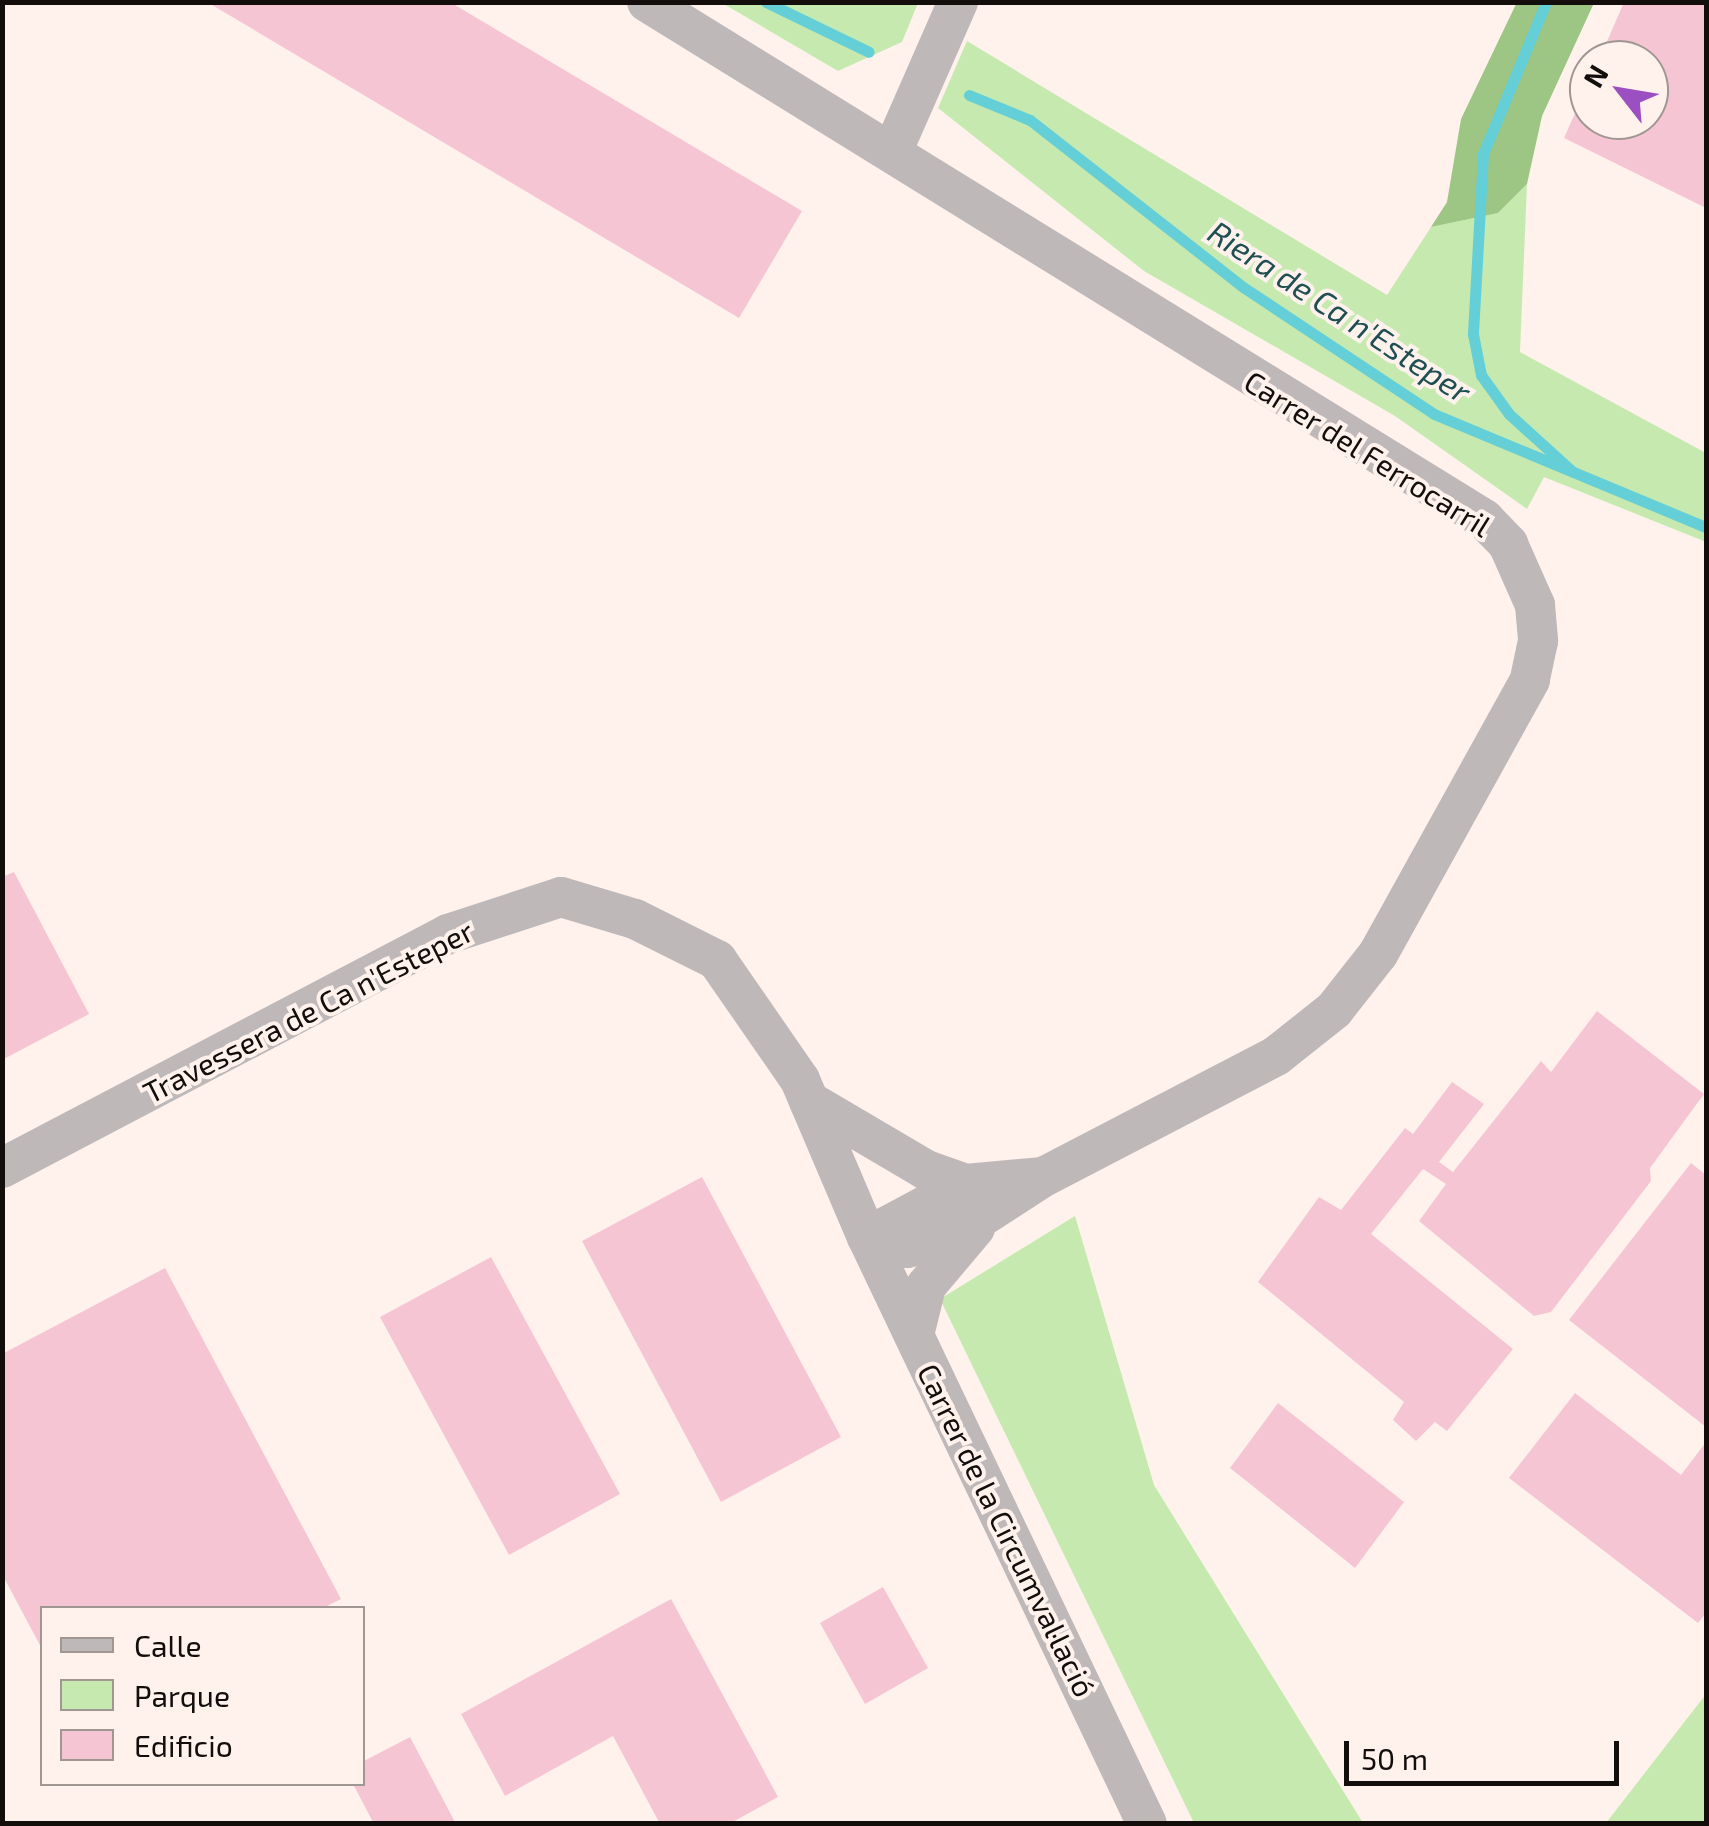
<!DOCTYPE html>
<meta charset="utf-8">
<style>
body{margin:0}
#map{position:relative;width:1709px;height:1826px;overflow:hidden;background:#fff2ec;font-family:"Exo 2",sans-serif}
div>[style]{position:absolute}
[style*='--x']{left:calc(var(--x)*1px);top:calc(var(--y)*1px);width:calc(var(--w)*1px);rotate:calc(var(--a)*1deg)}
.green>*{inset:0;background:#c6e9b0}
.forest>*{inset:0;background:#9dc584}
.stream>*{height:11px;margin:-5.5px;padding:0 5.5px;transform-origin:5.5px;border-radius:5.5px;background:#64cfd6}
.building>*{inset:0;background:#f6c5d4}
.street>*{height:40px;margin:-20px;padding:0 20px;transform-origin:20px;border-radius:20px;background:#bfb8b9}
span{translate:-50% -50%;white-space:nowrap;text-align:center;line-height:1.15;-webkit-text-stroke:8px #fff2ec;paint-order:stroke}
.street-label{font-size:30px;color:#130e0c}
.water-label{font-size:32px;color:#1f4f52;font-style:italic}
.frame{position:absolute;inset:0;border:5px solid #130e0c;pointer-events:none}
.legend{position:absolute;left:40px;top:1606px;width:325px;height:180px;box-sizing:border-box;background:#fff2ec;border:2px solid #a19792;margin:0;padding:12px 18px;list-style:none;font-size:30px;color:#130e0c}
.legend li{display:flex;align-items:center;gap:20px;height:50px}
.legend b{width:50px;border:2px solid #a19792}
.north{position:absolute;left:1569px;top:40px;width:100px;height:100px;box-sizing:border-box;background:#fff2ec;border:2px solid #a19792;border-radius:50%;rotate:301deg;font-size:28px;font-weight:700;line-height:40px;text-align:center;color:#130e0c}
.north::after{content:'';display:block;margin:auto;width:35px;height:45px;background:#9c4fc1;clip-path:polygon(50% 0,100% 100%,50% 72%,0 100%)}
.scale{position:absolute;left:1344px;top:1741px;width:275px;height:45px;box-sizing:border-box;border:5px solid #130e0c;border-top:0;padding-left:12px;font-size:30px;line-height:35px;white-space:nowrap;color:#130e0c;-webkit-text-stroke:8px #fff2ec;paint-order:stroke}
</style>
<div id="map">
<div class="green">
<i style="clip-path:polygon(722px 3px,918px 3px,902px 42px,838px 71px)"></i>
<i style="clip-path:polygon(967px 41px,1387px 295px,1431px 227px,1498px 213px,1527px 184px,1520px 352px,1706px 453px,1706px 542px,1544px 477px,1527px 509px,1395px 416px,1144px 271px,938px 108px)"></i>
<i style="clip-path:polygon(1075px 1216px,1154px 1485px,1363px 1823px,1194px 1823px,940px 1299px)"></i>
<i style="clip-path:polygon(1706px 1694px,1706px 1823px,1606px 1823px)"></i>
</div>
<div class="forest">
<i style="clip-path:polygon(1517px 2px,1594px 3px,1542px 116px,1527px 184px,1498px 213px,1431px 227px,1447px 202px,1461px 119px)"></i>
</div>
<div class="stream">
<i style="--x:766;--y:2;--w:114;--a:25.9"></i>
<i style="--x:1546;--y:2;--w:165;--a:112.5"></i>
<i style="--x:1483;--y:154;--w:180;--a:93.2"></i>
<i style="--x:1473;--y:334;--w:42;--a:79"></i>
<i style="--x:1481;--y:375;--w:48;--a:54.3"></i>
<i style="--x:1509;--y:414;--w:86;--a:42.2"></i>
<i style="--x:969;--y:95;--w:66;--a:22.3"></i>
<i style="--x:1030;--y:120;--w:271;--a:38.1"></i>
<i style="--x:1243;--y:287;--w:229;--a:33.6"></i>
<i style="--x:1434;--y:414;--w:295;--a:22.6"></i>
</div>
<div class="building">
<i style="clip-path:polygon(207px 2px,450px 2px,802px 211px,739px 318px)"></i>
<i style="clip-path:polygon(1624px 2px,1706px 2px,1706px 208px,1564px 138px,1589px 82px,1589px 120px,1649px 120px,1649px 60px,1599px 60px)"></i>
<i style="clip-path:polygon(14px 872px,89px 1014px,2px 1060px,2px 877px)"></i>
<i style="clip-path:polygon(1597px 1011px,1704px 1094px,1650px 1168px,1651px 1181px,1551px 1312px,1534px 1316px,1419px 1221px,1446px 1184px,1423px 1169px,1371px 1234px,1513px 1349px,1447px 1431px,1435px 1422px,1416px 1441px,1393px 1420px,1404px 1402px,1258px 1282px,1319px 1197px,1341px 1210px,1405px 1128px,1413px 1134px,1452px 1082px,1484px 1104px,1439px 1162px,1453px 1172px,1541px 1061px,1551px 1072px)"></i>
<i style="clip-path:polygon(1691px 1163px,1706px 1175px,1706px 1427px,1569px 1320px)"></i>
<i style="clip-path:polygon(702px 1177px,841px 1437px,721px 1502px,582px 1241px)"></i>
<i style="clip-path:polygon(491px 1257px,620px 1494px,509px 1555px,380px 1317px)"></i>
<i style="clip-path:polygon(165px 1268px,341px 1599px,323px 1608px,42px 1608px,42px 1649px,2px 1574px,2px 1354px)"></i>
<i style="clip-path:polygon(1575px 1393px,1681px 1475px,1706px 1442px,1706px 1613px,1698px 1623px,1509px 1478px)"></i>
<i style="clip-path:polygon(1278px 1403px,1404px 1502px,1355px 1568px,1230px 1468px)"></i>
<i style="clip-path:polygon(883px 1587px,928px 1668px,865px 1704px,820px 1623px)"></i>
<i style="clip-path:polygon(671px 1599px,778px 1797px,729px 1824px,660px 1824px,613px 1736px,505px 1796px,461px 1714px)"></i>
<i style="clip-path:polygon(410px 1737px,456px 1824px,374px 1824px,353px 1784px,362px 1784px,362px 1762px)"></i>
</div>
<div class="street">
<i style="--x:647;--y:2;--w:984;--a:31.7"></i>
<i style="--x:1484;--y:519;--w:35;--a:46"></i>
<i style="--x:1508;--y:544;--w:67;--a:66.1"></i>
<i style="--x:1535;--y:605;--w:36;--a:85"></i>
<i style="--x:1538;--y:641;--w:40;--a:102"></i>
<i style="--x:1530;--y:680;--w:313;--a:119"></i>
<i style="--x:1378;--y:954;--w:71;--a:128.2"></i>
<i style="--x:1334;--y:1010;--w:74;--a:141.6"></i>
<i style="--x:1276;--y:1056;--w:260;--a:152.5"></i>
<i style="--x:1045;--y:1176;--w:111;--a:147.2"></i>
<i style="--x:952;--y:1236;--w:47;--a:165.1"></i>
<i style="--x:907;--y:1248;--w:41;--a:-164.6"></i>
<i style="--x:893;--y:150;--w:162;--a:-66.3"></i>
<i style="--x:809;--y:1101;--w:136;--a:30.5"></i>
<i style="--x:926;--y:1170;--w:42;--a:19.3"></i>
<i style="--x:2;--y:1168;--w:504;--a:-27.68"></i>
<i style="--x:448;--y:934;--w:119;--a:-18.1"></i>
<i style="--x:561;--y:897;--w:77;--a:16.6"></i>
<i style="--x:635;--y:919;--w:92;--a:26.6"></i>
<i style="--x:717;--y:960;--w:146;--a:55.3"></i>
<i style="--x:800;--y:1080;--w:171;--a:66.9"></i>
<i style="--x:867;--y:1237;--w:650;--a:64.5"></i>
<i style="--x:867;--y:1237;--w:112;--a:-28.2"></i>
<i style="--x:966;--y:1184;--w:75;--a:-5.3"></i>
<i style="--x:914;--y:1335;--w:50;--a:-76.2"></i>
<i style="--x:926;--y:1286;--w:76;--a:-49.8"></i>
</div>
<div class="street-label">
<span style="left:1368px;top:453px;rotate:32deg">Carrer del Ferrocarril</span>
<span style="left:308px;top:1011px;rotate:-27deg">Travessera de Ca n'Esteper</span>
<span style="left:1007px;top:1530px;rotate:64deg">Carrer de la Circumval·lació</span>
</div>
<div class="water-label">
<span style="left:1340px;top:311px;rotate:33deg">Riera de Ca n'Esteper</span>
</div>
<div class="frame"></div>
<ul class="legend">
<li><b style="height:12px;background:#bfb8b9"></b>Calle</li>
<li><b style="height:28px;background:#c6e9b0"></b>Parque</li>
<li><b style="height:28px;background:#f6c5d4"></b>Edificio</li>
</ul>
<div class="north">N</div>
<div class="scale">50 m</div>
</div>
